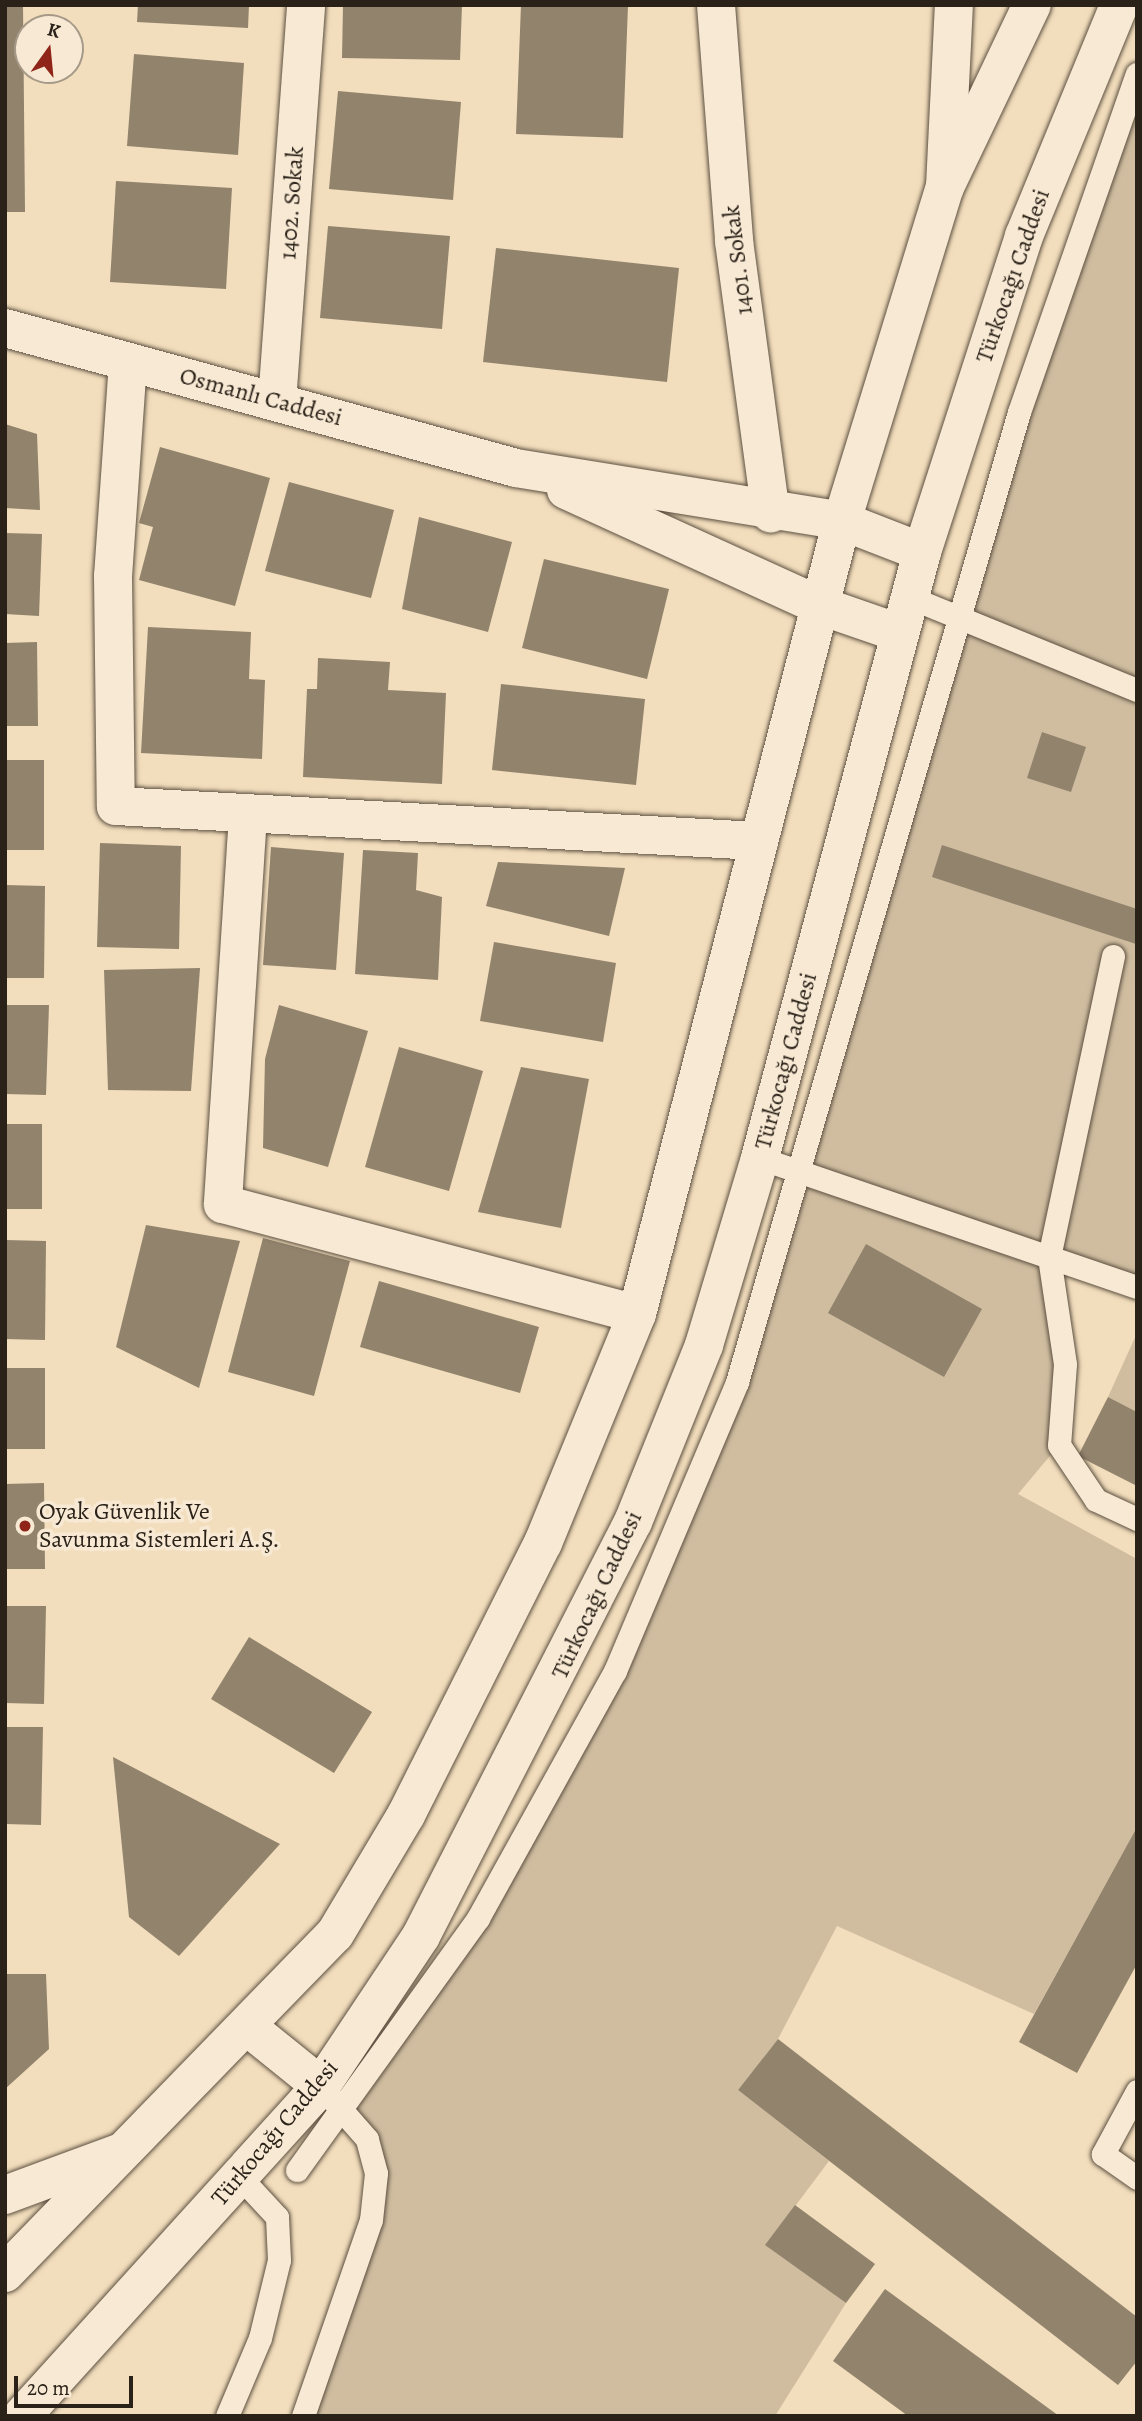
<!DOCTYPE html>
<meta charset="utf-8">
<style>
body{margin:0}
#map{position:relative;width:1142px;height:2421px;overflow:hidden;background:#f2ddbc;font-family:Alegreya,serif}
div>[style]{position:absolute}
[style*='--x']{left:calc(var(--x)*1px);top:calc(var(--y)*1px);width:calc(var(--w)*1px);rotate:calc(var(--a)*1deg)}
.green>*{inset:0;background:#d0bda0}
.building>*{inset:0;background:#92836d}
.roads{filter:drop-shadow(0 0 2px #5c5041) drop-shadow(0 0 2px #5c5041)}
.lane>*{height:23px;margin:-11.5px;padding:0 11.5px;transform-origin:11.5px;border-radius:11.5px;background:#f7e9d3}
.street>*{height:38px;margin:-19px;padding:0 19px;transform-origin:19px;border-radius:19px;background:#f7e9d3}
.secondary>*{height:38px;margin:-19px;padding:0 19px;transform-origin:19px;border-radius:19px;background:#f7e9d3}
.dots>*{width:19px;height:19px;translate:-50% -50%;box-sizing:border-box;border:4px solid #f7e9d3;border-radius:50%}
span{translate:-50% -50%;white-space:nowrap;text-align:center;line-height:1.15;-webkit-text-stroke:7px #f7e9d3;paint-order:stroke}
.street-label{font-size:24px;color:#2a2118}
.poi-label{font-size:24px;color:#2a2118}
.left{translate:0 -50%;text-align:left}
.frame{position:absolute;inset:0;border:7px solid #2a2118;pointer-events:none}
.north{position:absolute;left:14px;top:14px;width:70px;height:70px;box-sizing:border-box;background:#f7e9d3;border:2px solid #a59988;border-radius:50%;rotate:15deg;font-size:19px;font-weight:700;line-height:28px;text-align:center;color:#2a2118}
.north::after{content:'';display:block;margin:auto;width:24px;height:32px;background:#8f2418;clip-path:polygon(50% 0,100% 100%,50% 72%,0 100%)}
.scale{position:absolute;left:14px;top:2376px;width:119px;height:32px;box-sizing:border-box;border:4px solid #2a2118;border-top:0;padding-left:9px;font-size:21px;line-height:24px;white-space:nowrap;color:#2a2118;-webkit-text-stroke:5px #f7e9d3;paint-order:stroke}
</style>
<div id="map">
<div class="green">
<i style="clip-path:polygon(1137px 74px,1137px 1287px,1050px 1257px,1059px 1445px,1018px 1494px,1137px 1559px,1137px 1827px,1034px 2014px,837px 1926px,778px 2039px,738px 2090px,829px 2161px,766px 2245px,846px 2303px,775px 2416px,303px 2416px,376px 2173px,342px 2110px,478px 1918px,615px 1671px,737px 1382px,960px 617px)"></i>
<i style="clip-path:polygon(1137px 1333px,1137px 1412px,1108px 1397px)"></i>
</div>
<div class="building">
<i style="clip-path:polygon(5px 5px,23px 5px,25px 212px,5px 212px)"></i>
<i style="clip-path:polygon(138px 5px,249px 5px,248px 28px,137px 22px)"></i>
<i style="clip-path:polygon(343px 5px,462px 5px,460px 60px,342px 58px)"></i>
<i style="clip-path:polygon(521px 5px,628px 5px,623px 138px,516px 134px)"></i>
<i style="clip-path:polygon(134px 54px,244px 63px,238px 155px,127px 146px)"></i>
<i style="clip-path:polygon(338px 91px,461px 102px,453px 200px,329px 189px)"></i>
<i style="clip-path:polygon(116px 181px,232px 188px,226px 289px,110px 282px)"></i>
<i style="clip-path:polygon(328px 226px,450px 236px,442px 329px,320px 318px)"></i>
<i style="clip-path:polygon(496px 248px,679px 268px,667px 382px,483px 362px)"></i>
<i style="clip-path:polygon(5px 424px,37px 434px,40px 510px,5px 508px)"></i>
<i style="clip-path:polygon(160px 447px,270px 478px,235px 606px,139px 580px,153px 527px,139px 523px)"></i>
<i style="clip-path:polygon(289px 482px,394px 510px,371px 598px,265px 571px)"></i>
<i style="clip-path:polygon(419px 517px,512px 542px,488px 632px,402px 609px)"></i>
<i style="clip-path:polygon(5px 533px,42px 534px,39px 616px,5px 614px)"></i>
<i style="clip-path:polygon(544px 559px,669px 589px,647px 679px,522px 648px)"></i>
<i style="clip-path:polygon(148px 627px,251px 632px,249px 679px,265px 680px,262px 759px,141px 753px)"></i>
<i style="clip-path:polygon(37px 642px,38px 726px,5px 726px,5px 643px)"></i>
<i style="clip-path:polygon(318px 658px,390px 662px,388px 690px,446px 693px,442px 784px,303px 777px,307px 689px,317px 689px)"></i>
<i style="clip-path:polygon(501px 684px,645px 699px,636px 785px,492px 770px)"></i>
<i style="clip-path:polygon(1042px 732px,1086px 747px,1071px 792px,1027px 778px)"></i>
<i style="clip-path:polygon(5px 760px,44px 760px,44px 850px,5px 850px)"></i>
<i style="clip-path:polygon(100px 843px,181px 846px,179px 949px,97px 947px)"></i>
<i style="clip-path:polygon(942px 845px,1137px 909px,1136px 944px,932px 877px)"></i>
<i style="clip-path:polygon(271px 847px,344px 853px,336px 970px,263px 965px)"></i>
<i style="clip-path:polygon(363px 850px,418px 853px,416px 890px,442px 897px,438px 980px,355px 974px)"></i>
<i style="clip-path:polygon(498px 862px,625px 868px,609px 936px,486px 906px)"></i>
<i style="clip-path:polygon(5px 885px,45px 886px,44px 978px,5px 978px)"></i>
<i style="clip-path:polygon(494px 942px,616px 963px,603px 1042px,480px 1021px)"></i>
<i style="clip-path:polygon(200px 968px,191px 1091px,108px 1090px,104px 970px)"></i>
<i style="clip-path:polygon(5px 1005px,49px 1005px,46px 1095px,5px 1094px)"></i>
<i style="clip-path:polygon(279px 1005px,368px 1031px,328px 1167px,263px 1148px,265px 1059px)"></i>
<i style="clip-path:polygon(399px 1047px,483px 1071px,449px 1191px,365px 1167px)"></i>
<i style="clip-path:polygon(521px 1067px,589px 1079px,561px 1228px,478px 1212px)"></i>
<i style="clip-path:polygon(5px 1124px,42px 1124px,42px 1209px,5px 1209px)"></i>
<i style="clip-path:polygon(146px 1225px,240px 1241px,199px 1388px,116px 1347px)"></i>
<i style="clip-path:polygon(263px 1238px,350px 1261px,314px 1396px,228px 1372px)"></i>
<i style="clip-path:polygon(5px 1240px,46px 1241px,45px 1340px,5px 1339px)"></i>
<i style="clip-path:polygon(866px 1244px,982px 1309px,944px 1377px,828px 1313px)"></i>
<i style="clip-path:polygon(379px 1281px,539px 1327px,520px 1393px,360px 1347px)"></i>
<i style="clip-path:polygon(5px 1368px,45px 1368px,45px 1449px,5px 1449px)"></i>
<i style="clip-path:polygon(1108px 1397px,1137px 1412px,1137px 1486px,1078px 1456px)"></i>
<i style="clip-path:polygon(44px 1483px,45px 1569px,5px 1569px,5px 1484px)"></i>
<i style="clip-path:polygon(5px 1606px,46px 1606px,44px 1704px,5px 1703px)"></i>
<i style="clip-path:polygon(249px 1637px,372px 1712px,334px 1773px,211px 1699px)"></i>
<i style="clip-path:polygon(5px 1727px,43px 1727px,41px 1825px,5px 1824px)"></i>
<i style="clip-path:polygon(113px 1757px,280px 1844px,179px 1956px,129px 1917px)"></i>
<i style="clip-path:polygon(1137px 1827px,1137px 1964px,1077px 2073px,1019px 2042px)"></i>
<i style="clip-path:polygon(5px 1974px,46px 1974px,49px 2049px,5px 2089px)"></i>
<i style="clip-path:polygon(778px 2039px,1137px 2317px,1137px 2361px,1118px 2385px,738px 2090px)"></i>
<i style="clip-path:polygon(795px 2205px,875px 2264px,846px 2303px,765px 2245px)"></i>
<i style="clip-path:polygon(885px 2289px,1059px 2416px,908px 2416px,833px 2361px)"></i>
</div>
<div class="roads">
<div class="lane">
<i style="--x:909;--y:597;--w:246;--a:22.2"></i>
<i style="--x:1113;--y:956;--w:308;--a:102"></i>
<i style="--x:1049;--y:1257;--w:108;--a:81.5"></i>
<i style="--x:1065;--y:1364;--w:81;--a:94.2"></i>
<i style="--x:1059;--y:1445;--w:66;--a:56.1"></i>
<i style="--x:1096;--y:1500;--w:45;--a:24.9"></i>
<i style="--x:760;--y:1158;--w:398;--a:18.9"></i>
<i style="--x:1137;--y:2091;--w:72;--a:118.4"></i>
<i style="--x:1103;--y:2154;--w:42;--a:35.2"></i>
<i style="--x:297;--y:2170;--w:310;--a:-54.3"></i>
<i style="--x:478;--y:1918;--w:282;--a:-61"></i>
<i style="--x:615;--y:1671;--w:314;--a:-67.1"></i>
<i style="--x:737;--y:1382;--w:1010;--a:-73.79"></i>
<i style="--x:1019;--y:412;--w:358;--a:-70.8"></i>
<i style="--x:227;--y:2416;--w:85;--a:-67.1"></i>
<i style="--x:260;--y:2338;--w:80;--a:-76.3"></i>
<i style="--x:279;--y:2260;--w:43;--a:-92.7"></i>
<i style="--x:277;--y:2217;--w:54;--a:-132.8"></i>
<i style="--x:303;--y:2416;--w:207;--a:-70.9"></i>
<i style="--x:371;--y:2220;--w:47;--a:-83.9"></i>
<i style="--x:376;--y:2173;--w:35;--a:-105"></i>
<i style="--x:367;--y:2139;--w:53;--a:-131.2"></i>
</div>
<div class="street">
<i style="--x:716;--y:5;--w:237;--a:85.6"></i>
<i style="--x:734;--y:241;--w:275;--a:82.3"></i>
<i style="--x:945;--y:187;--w:182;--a:-87.2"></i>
<i style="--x:128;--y:362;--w:215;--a:94"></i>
<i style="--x:113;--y:576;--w:230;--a:89.3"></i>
<i style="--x:116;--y:806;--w:644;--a:3.12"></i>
<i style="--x:277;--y:402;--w:398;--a:-85.8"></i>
<i style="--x:248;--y:815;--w:390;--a:93.7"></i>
<i style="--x:223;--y:1204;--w:428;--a:14.9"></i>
</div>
<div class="secondary">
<i style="--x:5;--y:328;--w:530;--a:15.32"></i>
<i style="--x:516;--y:468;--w:330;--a:9.2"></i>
<i style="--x:842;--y:521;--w:86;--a:21.2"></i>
<i style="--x:566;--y:490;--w:280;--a:24.5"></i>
<i style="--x:821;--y:606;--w:83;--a:19.1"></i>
<i style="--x:249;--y:2028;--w:92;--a:38.9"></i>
<i style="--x:5;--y:2195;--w:124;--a:-20.3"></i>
<i style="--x:5;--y:2273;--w:473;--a:-45.8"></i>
<i style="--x:335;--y:1934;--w:139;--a:-59.2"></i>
<i style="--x:406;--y:1815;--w:305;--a:-63.3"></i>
<i style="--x:543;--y:1543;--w:248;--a:-67.7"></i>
<i style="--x:637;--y:1314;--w:819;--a:-75.51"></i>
<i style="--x:842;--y:521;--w:350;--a:-72.9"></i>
<i style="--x:945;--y:187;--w:202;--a:-64.5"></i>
<i style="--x:22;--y:2416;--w:445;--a:-47.8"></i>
<i style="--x:321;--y:2086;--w:180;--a:-56.3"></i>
<i style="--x:421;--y:1936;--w:465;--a:-62.9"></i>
<i style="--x:633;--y:1522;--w:191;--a:-68.1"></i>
<i style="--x:704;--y:1345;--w:195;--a:-73.3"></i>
<i style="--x:760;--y:1158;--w:627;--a:-75.03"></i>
<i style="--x:922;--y:552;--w:332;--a:-72.1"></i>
<i style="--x:1024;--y:236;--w:250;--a:-67.6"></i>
</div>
</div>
<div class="dots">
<i style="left:25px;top:1526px;background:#8f2418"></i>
</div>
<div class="street-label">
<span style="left:292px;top:203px;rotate:-86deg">1402. Sokak</span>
<span style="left:738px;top:260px;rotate:-97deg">1401. Sokak</span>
<span style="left:1013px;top:276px;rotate:-71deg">Türkocağı Caddesi</span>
<span style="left:261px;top:397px;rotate:15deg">Osmanlı Caddesi</span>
<span style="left:786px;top:1061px;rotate:-75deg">Türkocağı Caddesi</span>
<span style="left:597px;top:1595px;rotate:-65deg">Türkocağı Caddesi</span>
<span style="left:275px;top:2133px;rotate:-50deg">Türkocağı Caddesi</span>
</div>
<div class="poi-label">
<span class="left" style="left:39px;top:1526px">Oyak Güvenlik Ve<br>Savunma Sistemleri A.Ş.</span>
</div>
<div class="frame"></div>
<div class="north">K</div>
<div class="scale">20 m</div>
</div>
